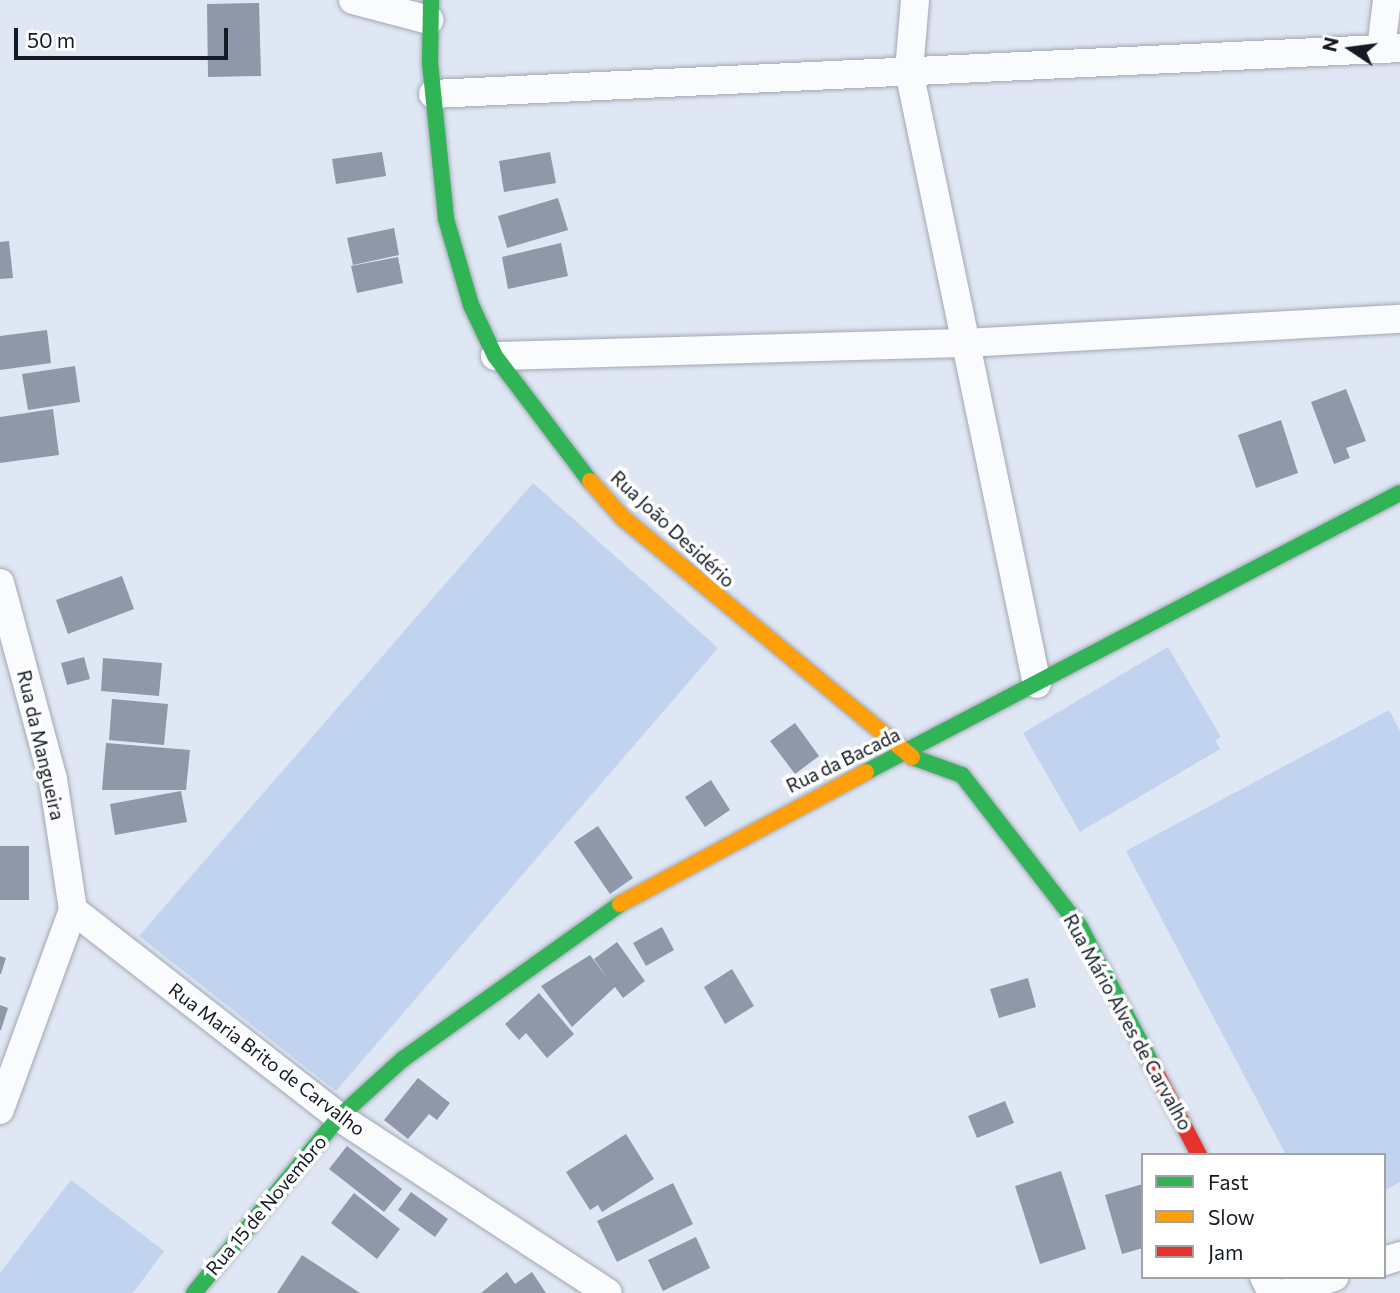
<!DOCTYPE html>
<meta charset="utf-8">
<style>
body{margin:0}
#map{position:relative;width:1400px;height:1293px;overflow:hidden;background:#dfe7f4;font-family:Commissioner,sans-serif}
div>[style]{position:absolute}
[style*='--x']{left:calc(var(--x)*1px);top:calc(var(--y)*1px);width:calc(var(--w)*1px);rotate:calc(var(--a)*1deg)}
.green>*{inset:0;background:#c1d3ef}
.building>*{inset:0;background:#8f98a8}
.roads{filter:drop-shadow(0 0 2px #a1a8b3) drop-shadow(0 0 2px #a1a8b3)}
.street>*{height:28px;margin:-14px;padding:0 14px;transform-origin:14px;border-radius:14px;background:#fafbfd}
.fast>*{height:16px;margin:-8px;padding:0 8px;transform-origin:8px;border-radius:8px;background:#30b455}
.slow>*{height:16px;margin:-8px;padding:0 8px;transform-origin:8px;border-radius:8px;background:#ff9f0a}
.jam>*{height:16px;margin:-8px;padding:0 8px;transform-origin:8px;border-radius:8px;background:#e5322d}
span{translate:-50% -50%;white-space:nowrap;text-align:center;line-height:1.15;-webkit-text-stroke:7px #fff;paint-order:stroke}
.street-label{font-size:19px;color:#141a24}
.legend{position:absolute;left:1141px;top:1153px;width:245px;height:126px;box-sizing:border-box;background:#fff;border:2px solid #a1a3a7;margin:0;padding:9px 12px;list-style:none;font-size:21px;color:#141a24}
.legend li{display:flex;align-items:center;gap:14px;height:35px}
.legend b{width:35px;border:2px solid #a1a3a7}
.north{position:absolute;left:1316px;top:14px;width:70px;height:70px;-webkit-text-stroke:5px #fff;paint-order:stroke;rotate:283deg;font-size:19px;font-weight:700;line-height:28px;text-align:center;color:#141a24}
.north::after{content:'';display:block;margin:auto;width:24px;height:32px;background:#141a24;clip-path:polygon(50% 0,100% 100%,50% 72%,0 100%)}
.scale{position:absolute;left:14px;top:28px;width:214px;height:32px;box-sizing:border-box;border:4px solid #141a24;border-top:0;padding-left:9px;font-size:21px;line-height:24px;white-space:nowrap;color:#141a24;-webkit-text-stroke:5px #fff;paint-order:stroke}
</style>
<div id="map">
<div class="green">
<i style="clip-path:polygon(533px 483px,718px 648px,336px 1091px,139px 936px)"></i>
<i style="clip-path:polygon(1168px 647px,1221px 737px,1215px 740px,1220px 749px,1080px 832px,1023px 733px)"></i>
<i style="clip-path:polygon(1389px 710px,1400px 731px,1400px 1182px,1384px 1191px,1384px 1155px,1286px 1155px,1126px 851px)"></i>
<i style="clip-path:polygon(71px 1180px,164px 1251px,133px 1293px,0 1293px,0 1273px)"></i>
</div>
<div class="building">
<i style="clip-path:polygon(259px 3px,261px 76px,208px 77px,207px 4px)"></i>
<i style="clip-path:polygon(382px 152px,386px 176px,336px 184px,332px 159px)"></i>
<i style="clip-path:polygon(550px 152px,556px 183px,504px 192px,499px 161px)"></i>
<i style="clip-path:polygon(558px 198px,568px 230px,507px 248px,498px 216px)"></i>
<i style="clip-path:polygon(394px 228px,399px 255px,353px 265px,347px 238px)"></i>
<i style="clip-path:polygon(9px 241px,13px 278px,0 279px,0 242px)"></i>
<i style="clip-path:polygon(561px 243px,568px 276px,508px 289px,502px 257px)"></i>
<i style="clip-path:polygon(398px 257px,403px 283px,357px 293px,351px 266px)"></i>
<i style="clip-path:polygon(47px 330px,51px 363px,0 370px,0 336px)"></i>
<i style="clip-path:polygon(75px 366px,80px 402px,28px 410px,22px 374px)"></i>
<i style="clip-path:polygon(1346px 389px,1366px 441px,1346px 448px,1350px 458px,1334px 464px,1311px 402px)"></i>
<i style="clip-path:polygon(53px 409px,59px 455px,0 463px,0 417px)"></i>
<i style="clip-path:polygon(1281px 420px,1298px 473px,1256px 488px,1238px 435px)"></i>
<i style="clip-path:polygon(122px 576px,134px 609px,68px 634px,56px 600px)"></i>
<i style="clip-path:polygon(84px 657px,90px 679px,67px 685px,61px 663px)"></i>
<i style="clip-path:polygon(103px 658px,162px 663px,159px 696px,101px 691px)"></i>
<i style="clip-path:polygon(112px 699px,168px 704px,164px 745px,109px 740px)"></i>
<i style="clip-path:polygon(795px 723px,819px 756px,795px 774px,770px 741px)"></i>
<i style="clip-path:polygon(106px 743px,190px 750px,186px 790px,102px 790px)"></i>
<i style="clip-path:polygon(711px 780px,730px 810px,705px 827px,685px 797px)"></i>
<i style="clip-path:polygon(181px 791px,187px 822px,115px 835px,110px 804px)"></i>
<i style="clip-path:polygon(598px 826px,633px 878px,610px 894px,574px 842px)"></i>
<i style="clip-path:polygon(0 846px,29px 846px,29px 900px,0 900px)"></i>
<i style="clip-path:polygon(662px 927px,674px 950px,646px 966px,633px 943px)"></i>
<i style="clip-path:polygon(617px 942px,645px 981px,623px 998px,615px 987px,572px 1027px,541px 986px,590px 955px,609px 980px,594px 959px)"></i>
<i style="clip-path:polygon(0 956px,6px 958px,1px 974px,0 974px)"></i>
<i style="clip-path:polygon(732px 969px,754px 1006px,725px 1024px,704px 987px)"></i>
<i style="clip-path:polygon(1028px 978px,1036px 1007px,999px 1018px,990px 989px)"></i>
<i style="clip-path:polygon(539px 993px,574px 1034px,547px 1058px,526px 1033px,519px 1040px,505px 1024px)"></i>
<i style="clip-path:polygon(0 1005px,8px 1008px,1px 1030px,0 1030px)"></i>
<i style="clip-path:polygon(418px 1078px,450px 1103px,437px 1120px,429px 1114px,408px 1139px,384px 1120px)"></i>
<i style="clip-path:polygon(1005px 1101px,1014px 1123px,977px 1138px,968px 1116px)"></i>
<i style="clip-path:polygon(626px 1134px,654px 1179px,602px 1212px,598px 1205px,590px 1210px,566px 1172px)"></i>
<i style="clip-path:polygon(347px 1146px,402px 1189px,384px 1212px,329px 1169px)"></i>
<i style="clip-path:polygon(1061px 1171px,1086px 1249px,1040px 1264px,1015px 1186px)"></i>
<i style="clip-path:polygon(673px 1183px,693px 1224px,617px 1262px,597px 1221px)"></i>
<i style="clip-path:polygon(1143px 1184px,1143px 1248px,1122px 1254px,1105px 1195px)"></i>
<i style="clip-path:polygon(411px 1192px,448px 1219px,435px 1237px,398px 1210px)"></i>
<i style="clip-path:polygon(354px 1193px,400px 1229px,377px 1259px,331px 1223px)"></i>
<i style="clip-path:polygon(696px 1237px,710px 1268px,663px 1291px,648px 1260px)"></i>
<i style="clip-path:polygon(302px 1255px,360px 1293px,277px 1293px)"></i>
<i style="clip-path:polygon(507px 1272px,515px 1284px,532px 1272px,546px 1293px,481px 1293px)"></i>
</div>
<div class="roads">
<div class="street">
<i style="--x:353;--y:0;--w:79;--a:14.7"></i>
<i style="--x:915;--y:0;--w:71;--a:94.8"></i>
<i style="--x:909;--y:71;--w:626;--a:78.21"></i>
<i style="--x:1381;--y:49;--w:49;--a:-83"></i>
<i style="--x:433;--y:94;--w:968;--a:-2.72"></i>
<i style="--x:495;--y:356;--w:471;--a:-1.6"></i>
<i style="--x:966;--y:343;--w:435;--a:-3.2"></i>
<i style="--x:0;--y:583;--w:203;--a:74.9"></i>
<i style="--x:53;--y:779;--w:133;--a:81.3"></i>
<i style="--x:73;--y:910;--w:213;--a:110.1"></i>
<i style="--x:73;--y:910;--w:337;--a:37.9"></i>
<i style="--x:339;--y:1117;--w:321;--a:33.2"></i>
<i style="--x:1384;--y:1261;--w:17;--a:-17"></i>
<i style="--x:1264;--y:1277;--w:18;--a:63"></i>
<i style="--x:1285;--y:1293;--w:52;--a:-18.1"></i>
</div>
<div class="fast">
<i style="--x:431;--y:0;--w:63;--a:90.9"></i>
<i style="--x:430;--y:63;--w:157;--a:84.1"></i>
<i style="--x:446;--y:219;--w:90;--a:73.8"></i>
<i style="--x:471;--y:305;--w:56;--a:64.8"></i>
<i style="--x:495;--y:356;--w:157;--a:52.8"></i>
<i style="--x:912;--y:757;--w:53;--a:19.8"></i>
<i style="--x:962;--y:775;--w:192;--a:52.2"></i>
<i style="--x:1080;--y:927;--w:156;--a:62.4"></i>
<i style="--x:866;--y:772;--w:602;--a:-27.59"></i>
<i style="--x:194;--y:1293;--w:228;--a:-50.5"></i>
<i style="--x:339;--y:1117;--w:86;--a:-42.2"></i>
<i style="--x:403;--y:1059;--w:267;--a:-35.5"></i>
</div>
<div class="slow">
<i style="--x:590;--y:481;--w:50;--a:48.3"></i>
<i style="--x:623;--y:518;--w:375;--a:39.6"></i>
<i style="--x:620;--y:904;--w:279;--a:-28.2"></i>
</div>
<div class="jam">
<i style="--x:1152;--y:1065;--w:102;--a:62.4"></i>
</div>
</div>
<div class="street-label">
<span style="left:673px;top:529px;rotate:43deg">Rua João Desidério</span>
<span style="left:41px;top:745px;rotate:77deg">Rua da Mangueira</span>
<span style="left:843px;top:760px;rotate:-26deg">Rua da Bacada</span>
<span style="left:1128px;top:1022px;rotate:61deg">Rua Mário Alves de Carvalho</span>
<span style="left:267px;top:1059px;rotate:37deg">Rua Maria Brito de Carvalho</span>
<span style="left:266px;top:1205px;rotate:-50deg">Rua 15 de Novembro</span>
</div>
<ul class="legend">
<li><b style="height:9px;background:#30b455"></b>Fast</li>
<li><b style="height:9px;background:#ff9f0a"></b>Slow</li>
<li><b style="height:9px;background:#e5322d"></b>Jam</li>
</ul>
<div class="north">N</div>
<div class="scale">50 m</div>
</div>
